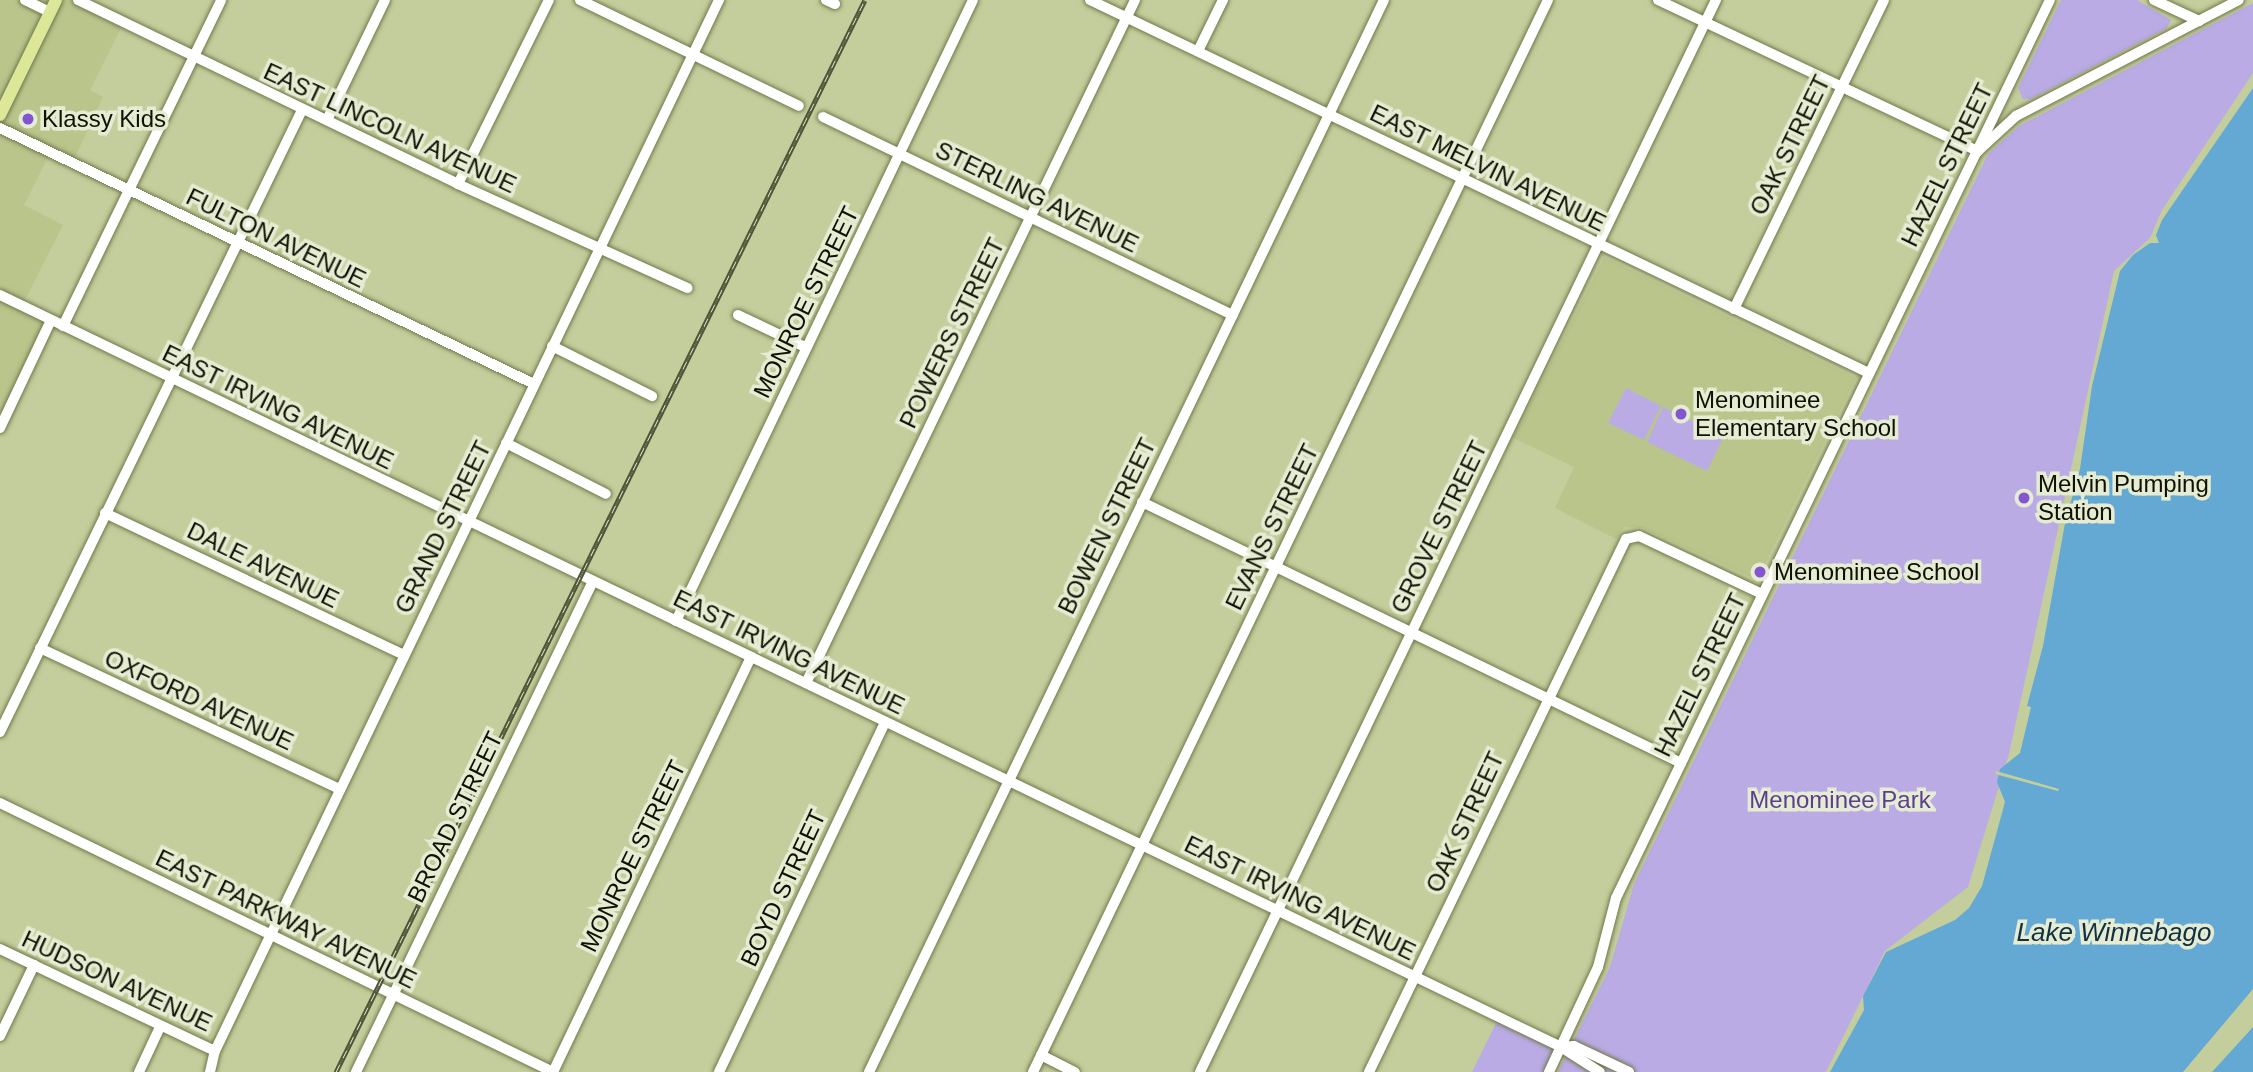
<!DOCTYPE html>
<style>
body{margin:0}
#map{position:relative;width:2253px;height:1072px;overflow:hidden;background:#c4ce9c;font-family:Helvetica,sans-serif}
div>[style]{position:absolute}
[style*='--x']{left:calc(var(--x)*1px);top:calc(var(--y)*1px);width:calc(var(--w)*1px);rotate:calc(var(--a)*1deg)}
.built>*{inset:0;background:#bac58c}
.green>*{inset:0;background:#bbabe4}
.water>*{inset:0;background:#63a9d4}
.pier>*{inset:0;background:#c4ce9c}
.roads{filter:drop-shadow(0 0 2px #70794b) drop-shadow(0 0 2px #70794b)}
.minor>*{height:10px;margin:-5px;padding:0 5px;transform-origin:5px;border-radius:5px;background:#fff}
.major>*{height:12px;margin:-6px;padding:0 6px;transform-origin:6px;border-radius:6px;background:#dce898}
.rail>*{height:5px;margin-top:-2.5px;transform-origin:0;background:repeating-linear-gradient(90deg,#e6ecd3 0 8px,#4f5438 0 16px);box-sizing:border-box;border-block:2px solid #4f5438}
.dots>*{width:19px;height:19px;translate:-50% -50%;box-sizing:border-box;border:4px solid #e6ecd3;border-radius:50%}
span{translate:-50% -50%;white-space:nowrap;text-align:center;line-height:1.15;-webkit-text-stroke:7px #e6ecd3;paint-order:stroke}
.poi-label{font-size:24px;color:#0f1202}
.left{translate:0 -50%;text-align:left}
.street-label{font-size:24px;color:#0f1202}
.park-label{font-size:24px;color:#5a3f8d}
.water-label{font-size:26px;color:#113143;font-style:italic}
</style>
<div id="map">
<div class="built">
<i style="clip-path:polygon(0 0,78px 0,124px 22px,90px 90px,103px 97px,72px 164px,50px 153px,24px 205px,63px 225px,22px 306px,51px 320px,0 428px)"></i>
<i style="clip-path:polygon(1604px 257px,1856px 378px,1757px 580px,1643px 528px,1624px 527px,1616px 539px,1555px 508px,1574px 467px,1513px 438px)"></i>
</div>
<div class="green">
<i style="clip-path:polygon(2061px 0,2137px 0,2171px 20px,2167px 28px,2031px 99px,2023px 99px,2018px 88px)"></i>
<i style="clip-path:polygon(2253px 3px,2253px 73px,2162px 210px,2150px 238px,2114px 271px,2009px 754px,1968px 887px,1885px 951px,1826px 1072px,1558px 1072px,1610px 967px,1634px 884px,1988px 154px,2019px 126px)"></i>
<i style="clip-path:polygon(1626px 388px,1661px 406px,1644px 440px,1608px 423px)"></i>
<i style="clip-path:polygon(1663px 407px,1724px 436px,1707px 471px,1647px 442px)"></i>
<i style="clip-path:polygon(1499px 1017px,1561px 1047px,1549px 1072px,1472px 1072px)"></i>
</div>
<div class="water">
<i style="clip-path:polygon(2253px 88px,2253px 989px,2183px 1072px,1830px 1072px,1864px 1010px,1863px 996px,1886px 952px,1955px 920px,1969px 908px,1982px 886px,2005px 802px,1997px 782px,2000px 769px,2020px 753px,2031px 707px,2027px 706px,2043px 646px,2065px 523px,2080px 469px,2092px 386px,2120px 271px,2133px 255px,2150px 243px,2159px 243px,2156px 235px,2162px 220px)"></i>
<i style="clip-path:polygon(2253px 1027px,2253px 1072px,2212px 1072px)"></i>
</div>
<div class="pier">
<i style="clip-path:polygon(1996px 771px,2059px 789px,2058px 791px,1995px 774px)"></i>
</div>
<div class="roads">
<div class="minor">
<i style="--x:25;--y:0;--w:28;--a:26"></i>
<i style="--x:78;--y:0;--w:422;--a:25.8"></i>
<i style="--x:458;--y:184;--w:252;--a:24.4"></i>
<i style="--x:580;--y:0;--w:243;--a:25.8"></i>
<i style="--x:826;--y:0;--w:10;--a:24"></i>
<i style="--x:1090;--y:0;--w:864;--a:25.59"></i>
<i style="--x:1658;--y:0;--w:354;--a:25.3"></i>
<i style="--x:1978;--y:151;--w:52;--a:-42.6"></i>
<i style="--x:2016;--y:116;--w:251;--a:-27.5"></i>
<i style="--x:2154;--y:0;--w:50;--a:25"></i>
<i style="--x:1198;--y:51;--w:57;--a:-63.9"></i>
<i style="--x:823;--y:117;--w:455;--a:25.8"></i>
<i style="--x:327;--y:120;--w:133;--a:-64.2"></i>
<i style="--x:0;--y:128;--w:592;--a:25.61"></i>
<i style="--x:458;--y:184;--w:205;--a:-63.7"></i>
<i style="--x:0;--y:295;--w:1733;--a:25.72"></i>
<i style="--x:1561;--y:1047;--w:46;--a:32.7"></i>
<i style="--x:1734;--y:309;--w:343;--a:-64.1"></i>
<i style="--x:738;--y:315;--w:76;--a:25.6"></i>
<i style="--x:63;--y:326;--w:362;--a:-64.1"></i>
<i style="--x:552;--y:346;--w:112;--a:26.6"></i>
<i style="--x:0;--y:428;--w:119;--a:-64.7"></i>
<i style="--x:506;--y:443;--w:112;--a:27"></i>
<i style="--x:1142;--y:502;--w:599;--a:25.84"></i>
<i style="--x:105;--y:513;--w:331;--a:25.4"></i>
<i style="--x:676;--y:621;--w:688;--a:-64.44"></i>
<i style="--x:40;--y:648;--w:331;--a:25.2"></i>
<i style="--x:806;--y:683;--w:758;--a:-64.28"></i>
<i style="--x:0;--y:732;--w:691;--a:-64.1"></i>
<i style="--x:0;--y:803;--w:615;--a:25.94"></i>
<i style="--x:0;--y:949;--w:238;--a:25.4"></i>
<i style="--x:0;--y:1036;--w:79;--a:-64.4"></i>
<i style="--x:1561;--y:1047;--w:13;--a:-4"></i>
<i style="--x:1574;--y:1046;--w:61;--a:25.3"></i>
<i style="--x:1041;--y:1055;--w:38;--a:27"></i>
<i style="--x:139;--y:1072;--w:50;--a:-65"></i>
<i style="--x:210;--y:1072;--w:22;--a:-77"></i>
<i style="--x:215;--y:1051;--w:1166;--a:-64.38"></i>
<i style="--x:356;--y:1072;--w:545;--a:-64.23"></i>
<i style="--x:553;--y:1072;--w:460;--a:-64.5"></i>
<i style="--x:719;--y:1072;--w:387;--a:-64.6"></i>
<i style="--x:869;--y:1072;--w:1189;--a:-64.34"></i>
<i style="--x:1033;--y:1072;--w:1189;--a:-64.34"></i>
<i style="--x:1200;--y:1072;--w:1190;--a:-64.3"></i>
<i style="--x:1369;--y:1072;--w:592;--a:-64.26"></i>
<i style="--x:1626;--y:539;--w:13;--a:-13"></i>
<i style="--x:1639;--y:536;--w:136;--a:25.2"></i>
<i style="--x:1549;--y:1072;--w:116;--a:-65"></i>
<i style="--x:1598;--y:967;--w:71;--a:-75.4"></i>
<i style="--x:1616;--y:898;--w:997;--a:-64.21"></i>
</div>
<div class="major">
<i style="--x:0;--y:115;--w:128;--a:-64"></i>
</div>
</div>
<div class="rail">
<i style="--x:336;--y:1072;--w:1195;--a:-63.74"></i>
</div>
<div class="dots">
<i style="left:28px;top:119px;background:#8356d0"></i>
<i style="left:1681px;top:414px;background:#8356d0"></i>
<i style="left:2024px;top:498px;background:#8356d0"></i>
<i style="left:1760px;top:572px;background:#8356d0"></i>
</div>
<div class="poi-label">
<span class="left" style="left:42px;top:119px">Klassy Kids</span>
<span class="left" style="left:1695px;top:414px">Menominee<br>Elementary School</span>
<span class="left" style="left:2038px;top:498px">Melvin Pumping<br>Station</span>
<span class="left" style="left:1774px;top:572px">Menominee School</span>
</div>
<div class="street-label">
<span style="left:390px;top:128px;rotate:25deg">EAST LINCOLN AVENUE</span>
<span style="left:1790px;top:145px;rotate:-64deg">OAK STREET</span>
<span style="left:1947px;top:165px;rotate:-64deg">HAZEL STREET</span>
<span style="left:1488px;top:168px;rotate:26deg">EAST MELVIN AVENUE</span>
<span style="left:1037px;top:197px;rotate:26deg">STERLING AVENUE</span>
<span style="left:276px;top:238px;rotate:26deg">FULTON AVENUE</span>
<span style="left:806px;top:302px;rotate:-64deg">MONROE STREET</span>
<span style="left:952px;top:333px;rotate:-64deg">POWERS STREET</span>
<span style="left:278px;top:407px;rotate:26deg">EAST IRVING AVENUE</span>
<span style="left:1107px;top:526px;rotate:-64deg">BOWEN STREET</span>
<span style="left:443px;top:527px;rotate:-64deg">GRAND STREET</span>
<span style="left:1272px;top:527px;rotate:-64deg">EVANS STREET</span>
<span style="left:1439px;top:527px;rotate:-64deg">GROVE STREET</span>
<span style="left:263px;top:565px;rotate:26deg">DALE AVENUE</span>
<span style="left:789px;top:652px;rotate:26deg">EAST IRVING AVENUE</span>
<span style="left:1700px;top:675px;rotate:-64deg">HAZEL STREET</span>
<span style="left:199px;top:700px;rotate:25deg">OXFORD AVENUE</span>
<span style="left:455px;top:817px;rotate:-64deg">BROAD STREET</span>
<span style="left:1465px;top:822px;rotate:-65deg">OAK STREET</span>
<span style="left:633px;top:856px;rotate:-64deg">MONROE STREET</span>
<span style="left:783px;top:888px;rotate:-65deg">BOYD STREET</span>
<span style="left:1300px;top:898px;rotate:26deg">EAST IRVING AVENUE</span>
<span style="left:286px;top:919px;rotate:26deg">EAST PARKWAY AVENUE</span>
<span style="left:117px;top:981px;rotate:25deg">HUDSON AVENUE</span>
</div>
<div class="park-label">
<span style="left:1840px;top:800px">Menominee Park</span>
</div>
<div class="water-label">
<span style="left:2114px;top:933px">Lake Winnebago</span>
</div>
</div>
